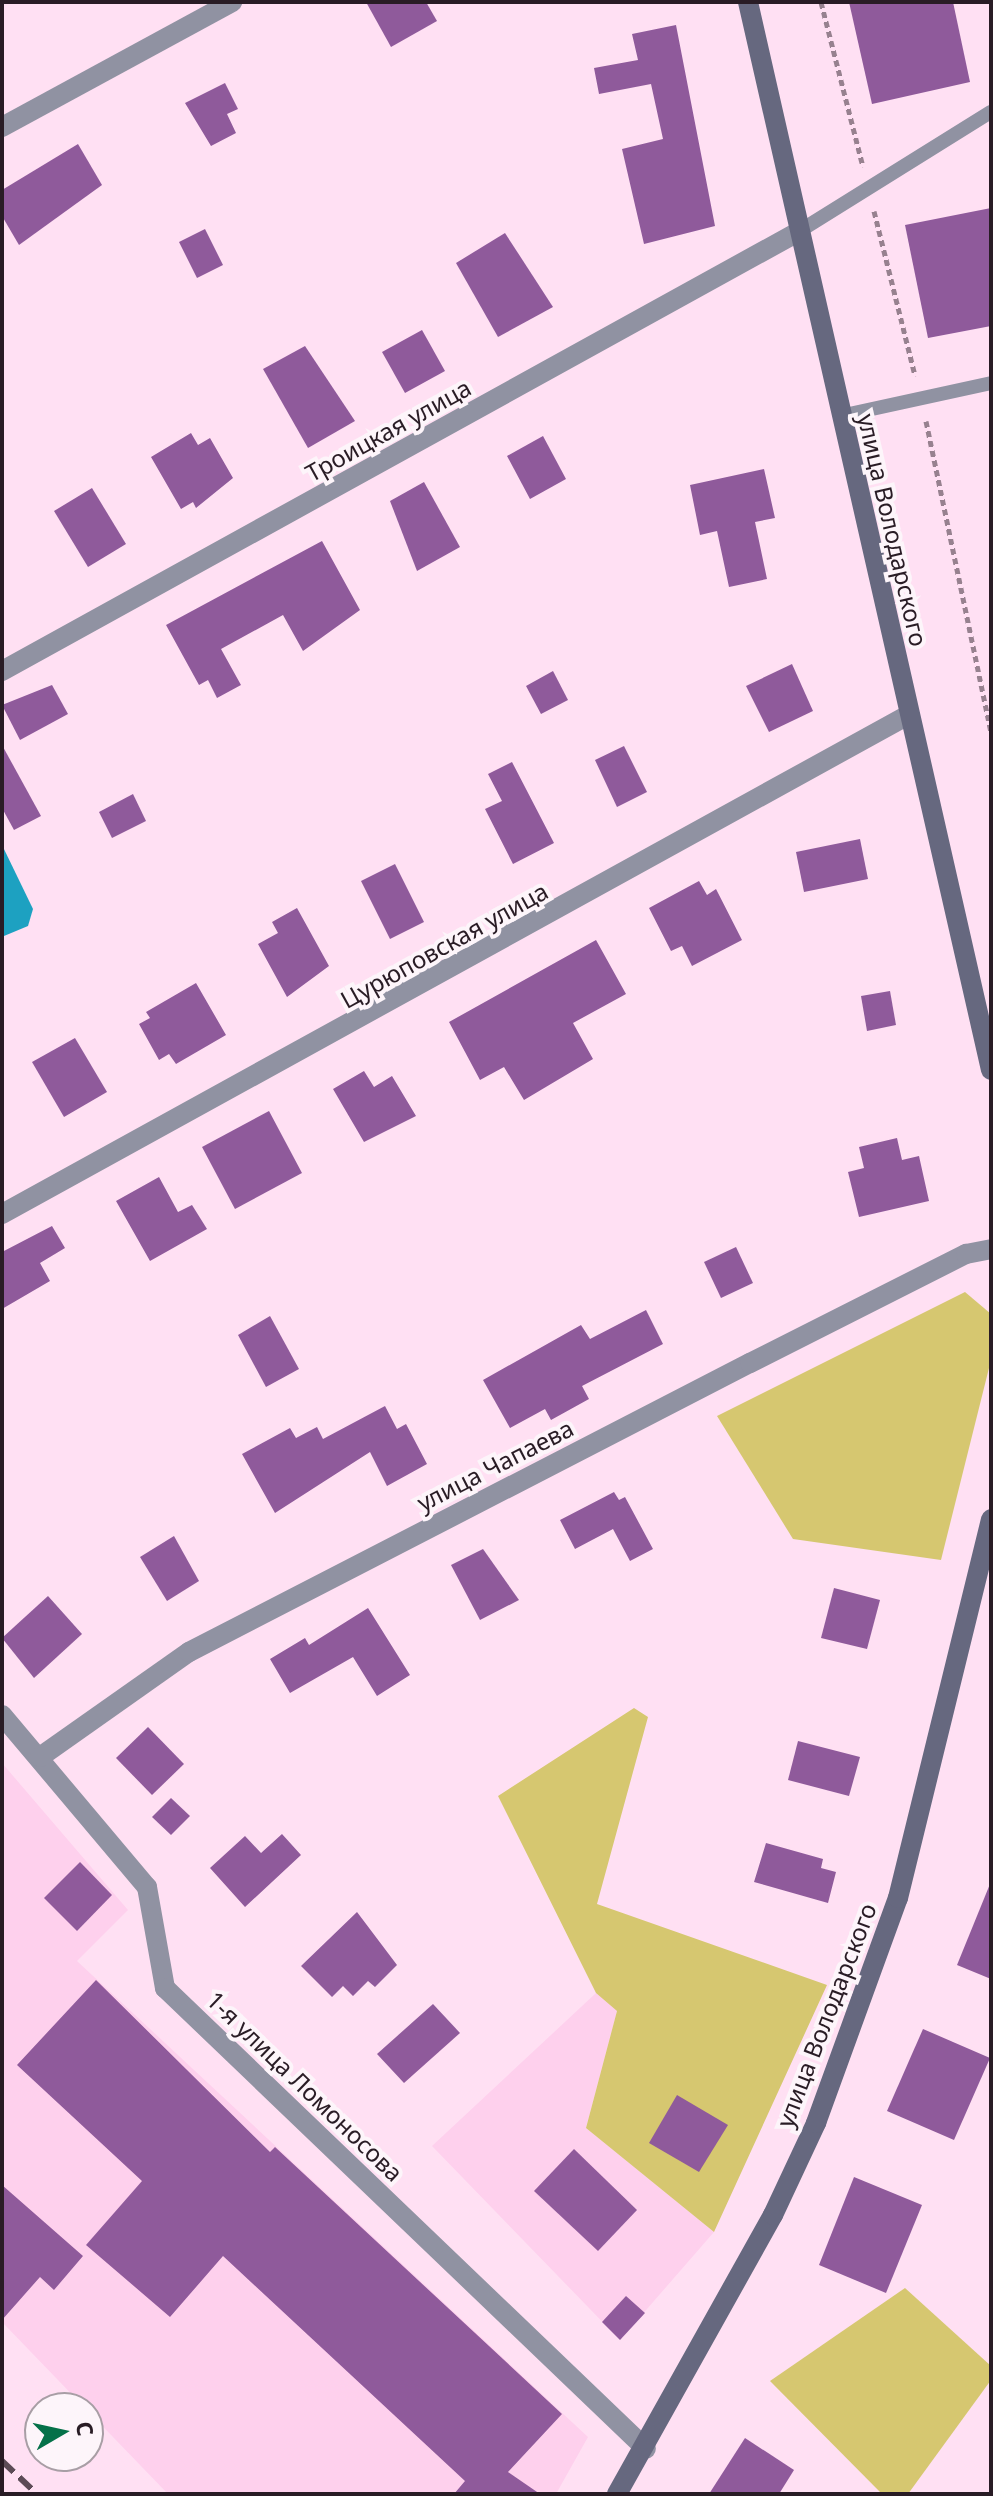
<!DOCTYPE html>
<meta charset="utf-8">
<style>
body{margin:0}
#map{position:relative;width:993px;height:2496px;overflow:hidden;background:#ffe0f3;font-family:"Noto Sans",sans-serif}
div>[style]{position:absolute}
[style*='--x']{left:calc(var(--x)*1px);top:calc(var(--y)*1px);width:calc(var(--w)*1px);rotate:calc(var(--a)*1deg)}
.built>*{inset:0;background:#fed0ed}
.green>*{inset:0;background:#d6c770}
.water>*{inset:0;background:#1da1c1}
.building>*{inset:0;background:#8f5a9b}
.path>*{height:5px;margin-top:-2.5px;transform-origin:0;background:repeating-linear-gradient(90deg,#97818f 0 6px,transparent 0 10px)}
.lane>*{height:14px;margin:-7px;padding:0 7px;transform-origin:7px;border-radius:7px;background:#9092a2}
.street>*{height:20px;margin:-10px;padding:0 10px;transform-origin:10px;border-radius:10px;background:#9092a2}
.secondary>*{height:20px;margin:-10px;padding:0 10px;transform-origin:10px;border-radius:10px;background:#66687f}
.rail>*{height:6px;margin-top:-3px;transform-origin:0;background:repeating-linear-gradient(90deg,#5c4b56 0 16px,transparent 0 24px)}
span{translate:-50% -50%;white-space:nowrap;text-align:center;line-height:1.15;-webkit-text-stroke:8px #fdf5fa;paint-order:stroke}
.street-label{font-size:24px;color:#291c25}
.frame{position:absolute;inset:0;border:4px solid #291c25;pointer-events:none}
.north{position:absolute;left:24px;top:2392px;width:80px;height:80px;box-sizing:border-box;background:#fdf5fa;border:2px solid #a89ea5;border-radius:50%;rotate:81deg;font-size:22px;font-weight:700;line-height:32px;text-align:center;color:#291c25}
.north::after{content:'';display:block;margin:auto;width:28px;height:36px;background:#057149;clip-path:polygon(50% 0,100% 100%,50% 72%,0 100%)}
</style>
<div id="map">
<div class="built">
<i style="clip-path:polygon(2px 1763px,128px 1910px,77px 1961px,588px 2437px,556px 2494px,168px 2494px,2px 2322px)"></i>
<i style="clip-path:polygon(596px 1993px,617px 2011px,586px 2128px,714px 2232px,620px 2340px,432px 2146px)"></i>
</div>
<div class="green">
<i style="clip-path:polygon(965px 1292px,991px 1314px,991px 1360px,941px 1560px,793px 1539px,717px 1416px)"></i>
<i style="clip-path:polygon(634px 1708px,648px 1717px,597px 1904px,827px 1985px,714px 2232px,586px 2128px,617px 2011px,596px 1993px,498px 1796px)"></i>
<i style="clip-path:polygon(905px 2288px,991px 2366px,991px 2380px,908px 2494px,882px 2494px,770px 2381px)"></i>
</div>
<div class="water">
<i style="clip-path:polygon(2px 845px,33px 909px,28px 926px,4px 936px)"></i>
</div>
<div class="building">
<i style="clip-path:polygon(366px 2px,426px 2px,437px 21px,391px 47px)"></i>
<i style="clip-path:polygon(849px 2px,953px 2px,970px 82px,872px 104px)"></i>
<i style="clip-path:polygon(676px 25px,715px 226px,644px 244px,622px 149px,663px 139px,651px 84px,599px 94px,594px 68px,638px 60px,632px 34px)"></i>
<i style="clip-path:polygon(225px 83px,238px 109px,227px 114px,236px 133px,211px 146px,185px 103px)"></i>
<i style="clip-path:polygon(78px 144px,102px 185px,19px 245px,2px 216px,2px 190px)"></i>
<i style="clip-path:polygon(991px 208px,991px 326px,928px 338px,905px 225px)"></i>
<i style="clip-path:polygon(205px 229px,223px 265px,197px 278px,179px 242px)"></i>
<i style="clip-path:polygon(505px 233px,553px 307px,498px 337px,456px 263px)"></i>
<i style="clip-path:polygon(422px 330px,445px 371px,405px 393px,382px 352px)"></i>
<i style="clip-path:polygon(305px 346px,355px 421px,308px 448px,263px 369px)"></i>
<i style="clip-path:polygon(191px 433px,198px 445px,210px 438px,233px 478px,196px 508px,193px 502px,181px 509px,151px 457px)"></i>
<i style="clip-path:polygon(543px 436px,566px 479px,530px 499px,507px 456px)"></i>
<i style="clip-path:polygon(764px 469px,775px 518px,755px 522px,767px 579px,729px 587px,717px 531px,700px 535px,690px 485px)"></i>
<i style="clip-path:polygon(424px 482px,460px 547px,417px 571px,390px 501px)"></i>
<i style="clip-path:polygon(92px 488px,126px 544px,88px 567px,54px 511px)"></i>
<i style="clip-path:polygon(322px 541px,360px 610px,303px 651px,283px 615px,221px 649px,241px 685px,217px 698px,208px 680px,199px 685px,166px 625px)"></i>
<i style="clip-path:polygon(792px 664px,813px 711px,769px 732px,746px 686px)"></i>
<i style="clip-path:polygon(553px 671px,568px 700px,541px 714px,526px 686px)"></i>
<i style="clip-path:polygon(52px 685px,68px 714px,20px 740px,2px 705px)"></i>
<i style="clip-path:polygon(2px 745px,41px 816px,14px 830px,2px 808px)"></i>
<i style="clip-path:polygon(624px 746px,647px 792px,617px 807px,595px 760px)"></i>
<i style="clip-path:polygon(512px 762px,554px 843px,513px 864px,485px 809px,502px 801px,488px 774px)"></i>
<i style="clip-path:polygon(133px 794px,146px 821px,112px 838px,99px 812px)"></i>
<i style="clip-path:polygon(860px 839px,868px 879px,804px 892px,796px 852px)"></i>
<i style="clip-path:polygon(395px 864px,424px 922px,390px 939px,361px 881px)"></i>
<i style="clip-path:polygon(699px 881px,707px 895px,716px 889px,742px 940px,692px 966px,682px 946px,671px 951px,649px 908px)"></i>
<i style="clip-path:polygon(297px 908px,329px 966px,287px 997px,258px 944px,278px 933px,272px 922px)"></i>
<i style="clip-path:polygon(596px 940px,626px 994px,573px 1023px,593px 1059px,524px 1100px,504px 1067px,480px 1080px,449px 1022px)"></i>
<i style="clip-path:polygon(196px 983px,226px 1035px,176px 1064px,169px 1054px,159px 1060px,139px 1024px,150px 1018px,146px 1012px)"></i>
<i style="clip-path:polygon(890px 991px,896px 1025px,867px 1031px,861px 996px)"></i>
<i style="clip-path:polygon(75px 1038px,107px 1092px,64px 1117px,32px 1062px)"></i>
<i style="clip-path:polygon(364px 1071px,374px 1087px,392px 1076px,416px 1116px,364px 1142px,333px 1089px)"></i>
<i style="clip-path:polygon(269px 1111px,302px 1173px,235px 1209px,202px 1147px)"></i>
<i style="clip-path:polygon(897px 1138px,902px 1160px,919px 1156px,929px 1201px,859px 1217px,848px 1172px,864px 1168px,859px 1147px)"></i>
<i style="clip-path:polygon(159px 1177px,178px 1212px,192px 1205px,207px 1229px,150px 1261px,116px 1201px)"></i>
<i style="clip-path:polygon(52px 1226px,65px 1248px,40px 1263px,50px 1281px,2px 1309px,2px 1252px)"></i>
<i style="clip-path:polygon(736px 1247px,753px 1283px,721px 1298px,704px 1262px)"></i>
<i style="clip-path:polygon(646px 1310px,663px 1344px,582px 1386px,589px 1399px,551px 1420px,545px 1409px,510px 1428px,483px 1380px,581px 1325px,590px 1339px)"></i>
<i style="clip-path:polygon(270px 1316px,299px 1369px,266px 1387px,238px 1335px)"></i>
<i style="clip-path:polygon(385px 1406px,397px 1429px,406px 1424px,427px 1464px,387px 1486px,370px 1452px,275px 1513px,242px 1454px,290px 1428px,296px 1438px,317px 1427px,323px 1439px)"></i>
<i style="clip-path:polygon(614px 1492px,619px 1500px,625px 1497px,653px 1549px,630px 1561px,613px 1529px,575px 1549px,560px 1520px)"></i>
<i style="clip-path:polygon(174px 1536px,199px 1581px,167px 1601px,140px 1557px)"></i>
<i style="clip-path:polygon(483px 1549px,519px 1600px,480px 1620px,451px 1565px)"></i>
<i style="clip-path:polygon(834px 1588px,880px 1600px,867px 1649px,821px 1638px)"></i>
<i style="clip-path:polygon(48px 1596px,82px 1634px,34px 1678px,2px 1638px)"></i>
<i style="clip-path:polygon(368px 1608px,410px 1675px,377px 1696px,353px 1657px,290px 1693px,270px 1659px,305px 1638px,309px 1645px)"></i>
<i style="clip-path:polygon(148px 1727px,184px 1764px,152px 1795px,116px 1758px)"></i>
<i style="clip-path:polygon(798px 1741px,860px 1757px,849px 1796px,788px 1780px)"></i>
<i style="clip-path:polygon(171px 1798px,190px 1816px,171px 1835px,152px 1817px)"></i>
<i style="clip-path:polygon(282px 1834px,301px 1855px,245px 1907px,210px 1868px,245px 1836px,261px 1853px)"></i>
<i style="clip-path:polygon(766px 1843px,823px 1859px,821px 1868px,836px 1872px,828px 1903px,754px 1882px)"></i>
<i style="clip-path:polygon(80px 1862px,112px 1895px,77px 1931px,44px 1898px)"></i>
<i style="clip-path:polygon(990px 1884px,991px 1884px,991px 1979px,957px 1965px)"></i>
<i style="clip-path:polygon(357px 1912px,397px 1965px,375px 1987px,368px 1981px,353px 1996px,343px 1986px,332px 1997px,301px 1966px)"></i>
<i style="clip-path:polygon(96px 1980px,270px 2152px,275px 2147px,562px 2414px,508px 2472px,540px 2494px,454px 2494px,465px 2481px,223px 2256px,170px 2317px,86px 2245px,142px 2181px,17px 2065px)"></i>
<i style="clip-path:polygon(433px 2004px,460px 2033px,404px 2083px,377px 2054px)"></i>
<i style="clip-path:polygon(923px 2029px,990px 2058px,954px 2140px,887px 2111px)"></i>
<i style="clip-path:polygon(677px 2095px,728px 2125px,699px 2172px,649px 2143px)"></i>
<i style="clip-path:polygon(574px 2149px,637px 2210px,598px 2251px,534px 2191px)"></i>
<i style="clip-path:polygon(854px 2177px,922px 2205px,886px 2293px,819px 2265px)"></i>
<i style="clip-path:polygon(2px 2185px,83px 2256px,54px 2290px,40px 2277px,2px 2320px)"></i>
<i style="clip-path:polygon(626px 2296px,645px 2313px,620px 2340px,602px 2322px)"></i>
<i style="clip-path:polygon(745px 2438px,794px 2470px,779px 2494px,709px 2494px)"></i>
</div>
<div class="path">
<i style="--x:821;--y:2;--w:170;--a:75.7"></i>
<i style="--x:874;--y:211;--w:170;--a:76"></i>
<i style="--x:926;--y:421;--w:319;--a:78.2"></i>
</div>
<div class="lane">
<i style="--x:798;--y:232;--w:227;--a:-31.9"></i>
<i style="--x:840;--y:416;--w:155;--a:-12.3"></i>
</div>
<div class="street">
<i style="--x:2;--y:127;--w:262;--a:-28.5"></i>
<i style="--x:2;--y:671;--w:909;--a:-28.88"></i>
<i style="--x:2;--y:1214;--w:1034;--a:-28.84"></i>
<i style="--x:2;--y:1715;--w:225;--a:49.9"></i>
<i style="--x:147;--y:1887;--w:103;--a:79.9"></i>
<i style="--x:165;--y:1988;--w:666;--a:43.78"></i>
<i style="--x:40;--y:1757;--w:182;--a:-35.2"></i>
<i style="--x:189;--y:1652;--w:631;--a:-27.26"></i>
<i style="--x:750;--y:1363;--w:242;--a:-26.8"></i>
<i style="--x:966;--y:1254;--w:25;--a:-11"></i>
</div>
<div class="secondary">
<i style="--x:748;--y:2;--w:1095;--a:77.18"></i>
<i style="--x:617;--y:2494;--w:320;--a:-60.8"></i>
<i style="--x:773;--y:2215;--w:102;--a:-64.9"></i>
<i style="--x:816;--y:2123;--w:239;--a:-70"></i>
<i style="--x:898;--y:1898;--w:390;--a:-76.2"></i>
</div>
<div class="rail">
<i style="--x:2;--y:2461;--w:48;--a:43.3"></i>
</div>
<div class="street-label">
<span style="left:388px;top:430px;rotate:-29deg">Троицкая улица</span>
<span style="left:893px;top:530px;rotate:77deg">улица Володарского</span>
<span style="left:444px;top:945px;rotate:-29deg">Цурюповская улица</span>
<span style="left:495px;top:1465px;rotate:-27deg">улица Чапаева</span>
<span style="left:826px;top:2015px;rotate:-69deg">улица Володарского</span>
<span style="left:305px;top:2086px;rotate:44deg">1-я улица Ломоносова</span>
</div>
<div class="frame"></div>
<div class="north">С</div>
</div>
